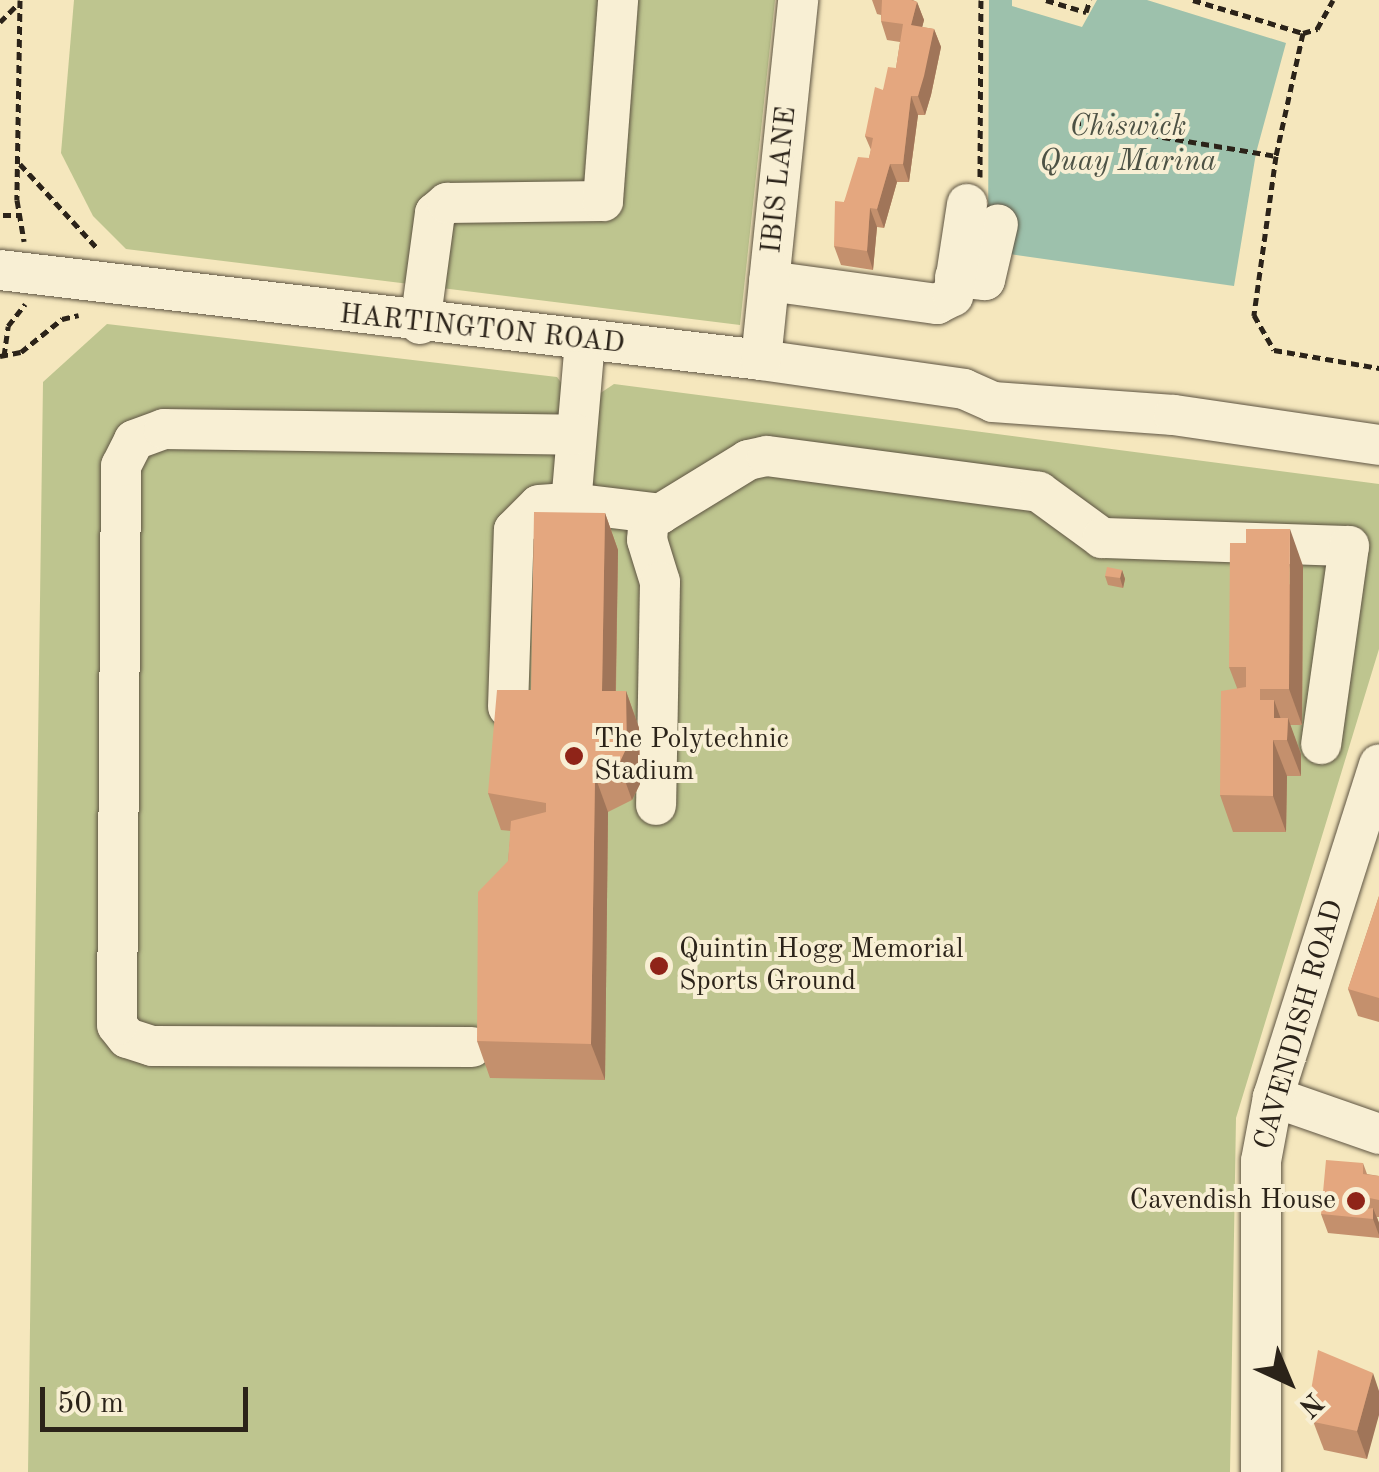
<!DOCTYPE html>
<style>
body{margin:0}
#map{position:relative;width:1379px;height:1472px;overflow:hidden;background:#f5e7bd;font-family:"Old Standard TT",serif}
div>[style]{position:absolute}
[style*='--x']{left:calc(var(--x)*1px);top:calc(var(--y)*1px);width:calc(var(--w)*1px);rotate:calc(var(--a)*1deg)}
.green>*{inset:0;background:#bec58f}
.water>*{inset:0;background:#9dc1ac}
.path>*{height:5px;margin-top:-2.5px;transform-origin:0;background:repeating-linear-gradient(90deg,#2b2319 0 8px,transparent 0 13px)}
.roads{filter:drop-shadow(0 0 2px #5e5442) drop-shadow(0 0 2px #5e5442)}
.minor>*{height:40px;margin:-20px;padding:0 20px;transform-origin:20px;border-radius:20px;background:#f8efd4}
.wall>*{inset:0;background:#c4906d}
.shaded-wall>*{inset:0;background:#a07559}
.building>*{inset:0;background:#e4a77f}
.dots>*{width:28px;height:28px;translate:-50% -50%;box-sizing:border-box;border:5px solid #f8efd4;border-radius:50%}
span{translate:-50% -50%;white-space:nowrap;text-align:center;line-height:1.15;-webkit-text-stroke:8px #f8efd4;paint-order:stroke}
.street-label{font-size:28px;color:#2b2319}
.poi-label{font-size:28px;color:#2b2319}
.left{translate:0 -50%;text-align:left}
.right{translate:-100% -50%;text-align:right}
.water-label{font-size:30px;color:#4d5245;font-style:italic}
.north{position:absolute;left:1239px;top:1332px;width:100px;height:100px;-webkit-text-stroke:8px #f8efd4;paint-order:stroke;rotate:136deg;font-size:28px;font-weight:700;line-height:40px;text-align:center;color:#2b2319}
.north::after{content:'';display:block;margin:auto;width:35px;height:45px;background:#2b2319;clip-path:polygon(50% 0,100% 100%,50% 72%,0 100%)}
.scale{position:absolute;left:40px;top:1387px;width:208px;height:45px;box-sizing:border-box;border:5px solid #2b2319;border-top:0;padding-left:12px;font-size:30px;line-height:35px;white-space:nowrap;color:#2b2319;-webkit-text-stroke:8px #f8efd4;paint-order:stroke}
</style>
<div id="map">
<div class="green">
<i style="clip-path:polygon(74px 0,775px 0,740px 325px,126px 249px,93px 216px,61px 153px)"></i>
<i style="clip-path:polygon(107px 324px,557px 377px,568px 392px,596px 396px,614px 384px,1379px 484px,1379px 649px,1236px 1118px,1230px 1472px,28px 1472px,43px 382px)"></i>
</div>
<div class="water">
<i style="clip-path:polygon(989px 0,1012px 0,1012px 6px,1082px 27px,1097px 0,1147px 0,1286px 43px,1256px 153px,1234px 286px,988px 251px)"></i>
</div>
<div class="path">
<i style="--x:20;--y:0;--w:200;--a:90.9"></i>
<i style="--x:17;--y:200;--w:42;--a:80.3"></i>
<i style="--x:1046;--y:0;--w:42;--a:16.7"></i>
<i style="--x:1086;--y:12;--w:13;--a:-72"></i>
<i style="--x:1193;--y:0;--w:115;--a:16.7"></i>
<i style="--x:1303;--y:33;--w:15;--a:-16"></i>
<i style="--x:1317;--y:29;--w:33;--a:-61"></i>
<i style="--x:0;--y:22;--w:25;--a:-45"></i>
<i style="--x:1303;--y:33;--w:126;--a:102.4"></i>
<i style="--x:1276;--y:156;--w:161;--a:97.9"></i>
<i style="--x:1254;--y:315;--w:40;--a:60.3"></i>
<i style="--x:1274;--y:350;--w:107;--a:9.7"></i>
<i style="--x:1073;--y:122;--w:206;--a:9.5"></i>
<i style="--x:20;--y:164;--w:113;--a:47.5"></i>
<i style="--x:980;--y:177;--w:177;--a:-89.7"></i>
<i style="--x:3;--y:215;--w:16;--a:0"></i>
<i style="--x:0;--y:356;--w:21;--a:-11"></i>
<i style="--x:21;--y:352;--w:53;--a:-38.8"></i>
<i style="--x:62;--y:319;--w:17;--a:-13"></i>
<i style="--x:4;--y:356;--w:30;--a:-82"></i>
<i style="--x:8;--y:326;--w:28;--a:-52"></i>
</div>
<div class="roads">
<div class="minor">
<i style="--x:0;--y:270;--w:766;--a:6.74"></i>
<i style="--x:761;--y:360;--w:205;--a:8.1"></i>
<i style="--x:964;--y:389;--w:32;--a:24"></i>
<i style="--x:993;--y:402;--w:181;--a:4.1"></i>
<i style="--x:1174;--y:415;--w:207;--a:8.3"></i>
<i style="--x:955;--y:277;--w:30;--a:6"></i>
<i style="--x:985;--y:280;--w:57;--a:-76.9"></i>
<i style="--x:769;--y:281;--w:170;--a:7.8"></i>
<i style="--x:937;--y:304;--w:18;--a:-27"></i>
<i style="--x:953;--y:296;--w:93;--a:-81.3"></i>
<i style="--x:420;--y:324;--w:112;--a:-82.3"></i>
<i style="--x:435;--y:213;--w:16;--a:-40"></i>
<i style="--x:447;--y:203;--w:156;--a:-0.7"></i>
<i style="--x:603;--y:201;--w:202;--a:-85.7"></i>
<i style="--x:585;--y:341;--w:163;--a:94.9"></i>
<i style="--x:571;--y:503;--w:90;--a:7"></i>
<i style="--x:660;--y:514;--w:103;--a:-31.5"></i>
<i style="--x:748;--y:460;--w:19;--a:-12"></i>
<i style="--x:767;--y:456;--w:274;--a:7.5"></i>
<i style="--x:1039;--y:492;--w:78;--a:36.1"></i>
<i style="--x:1102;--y:538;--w:247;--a:1.9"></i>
<i style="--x:1349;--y:546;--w:200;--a:98"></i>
<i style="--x:761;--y:360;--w:362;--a:-84.1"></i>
<i style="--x:649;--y:513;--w:27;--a:94"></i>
<i style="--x:647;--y:540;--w:44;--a:72.8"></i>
<i style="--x:660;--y:582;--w:223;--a:91"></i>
<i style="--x:508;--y:707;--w:177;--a:-88.1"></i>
<i style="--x:514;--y:530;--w:35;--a:-45"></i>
<i style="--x:539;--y:505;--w:32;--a:-4"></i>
<i style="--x:472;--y:1047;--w:320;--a:-179.8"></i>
<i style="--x:152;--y:1046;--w:26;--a:-162"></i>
<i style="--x:127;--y:1038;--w:16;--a:-128"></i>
<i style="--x:117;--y:1025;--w:559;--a:-89.59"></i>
<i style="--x:121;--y:466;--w:29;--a:-63"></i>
<i style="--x:134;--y:440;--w:32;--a:-20"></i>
<i style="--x:164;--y:429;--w:412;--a:0.8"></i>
<i style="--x:1273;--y:1097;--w:112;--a:19.2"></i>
<i style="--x:1261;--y:1472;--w:311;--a:-90"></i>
<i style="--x:1261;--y:1161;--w:65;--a:-79.4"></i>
<i style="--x:1273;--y:1097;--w:349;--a:-72.3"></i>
</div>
</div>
<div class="wall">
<i style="clip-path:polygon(872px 0,913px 0,917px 2px,924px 20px,922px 27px,934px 29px,941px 47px,931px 95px,925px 115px,918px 115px,909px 182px,897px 182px,884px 228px,877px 227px,873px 270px,841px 265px,834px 246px,844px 202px,869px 158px,871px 150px,865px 136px,883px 90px,896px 68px,900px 42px,887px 40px,881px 21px,881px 15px,877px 14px)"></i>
<i style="clip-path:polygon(605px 513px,618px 550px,616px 691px,626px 691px,639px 728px,640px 784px,632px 800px,608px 812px,605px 1080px,490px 1078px,477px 1041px,508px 861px,511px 831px,501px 830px,488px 793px)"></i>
<i style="clip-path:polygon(1303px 566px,1302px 725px,1290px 725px,1301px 754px,1301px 776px,1287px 776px,1286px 832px,1233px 832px,1220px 795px,1237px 688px,1229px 667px)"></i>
<i style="clip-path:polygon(1122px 570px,1125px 579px,1123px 588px,1108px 585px,1105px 576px)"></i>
<i style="clip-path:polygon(1379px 896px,1379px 1022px,1358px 1016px,1348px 989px)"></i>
<i style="clip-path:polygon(1363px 1163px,1367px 1174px,1379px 1176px,1379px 1217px,1377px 1217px,1379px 1223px,1379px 1238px,1328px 1233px,1321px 1214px)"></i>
<i style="clip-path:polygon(1373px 1373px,1367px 1459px,1324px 1450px,1308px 1408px)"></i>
</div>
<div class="shaded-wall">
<i style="clip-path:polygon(917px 2px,924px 20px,918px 44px,911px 25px)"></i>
<i style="clip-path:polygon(934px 29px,941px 47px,931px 95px,925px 115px,918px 96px)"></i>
<i style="clip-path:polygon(911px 96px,918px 115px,909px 182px,903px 164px)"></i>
<i style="clip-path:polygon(890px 164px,897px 182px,884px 228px,877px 209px)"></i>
<i style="clip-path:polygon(870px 208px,877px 227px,873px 270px,867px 251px)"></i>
<i style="clip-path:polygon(605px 513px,618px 550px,615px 727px,602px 691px)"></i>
<i style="clip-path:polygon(1290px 529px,1303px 566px,1302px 725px,1289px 689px)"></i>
<i style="clip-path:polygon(1122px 570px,1125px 579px,1123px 588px,1120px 578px)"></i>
<i style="clip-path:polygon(626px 691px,639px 728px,640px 784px,632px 800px,619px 764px)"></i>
<i style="clip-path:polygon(1274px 700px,1287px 736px,1274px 718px)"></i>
<i style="clip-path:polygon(1288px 718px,1301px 754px,1301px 776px,1287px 740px)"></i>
<i style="clip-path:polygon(1273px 740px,1287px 776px,1286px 832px,1273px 796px)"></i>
<i style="clip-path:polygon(595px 776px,608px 812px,605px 1080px,591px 1044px)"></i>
<i style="clip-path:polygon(1373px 1208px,1379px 1223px,1379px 1235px,1373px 1219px)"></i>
<i style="clip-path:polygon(1373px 1373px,1379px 1391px,1379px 1415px,1367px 1459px,1357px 1431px)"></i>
</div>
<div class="building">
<i style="clip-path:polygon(882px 0,911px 0,917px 2px,911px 25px,934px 29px,924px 76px,918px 96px,911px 96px,903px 164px,890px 164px,877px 209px,870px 208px,867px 251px,834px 246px,835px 201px,844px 202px,858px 157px,869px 158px,873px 138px,865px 136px,875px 87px,883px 90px,888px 67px,896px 68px,903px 24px,881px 21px)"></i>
<i style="clip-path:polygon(534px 512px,605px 513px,602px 691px,626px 691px,627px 747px,619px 764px,595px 776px,591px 1044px,477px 1041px,478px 892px,508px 861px,511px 821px,546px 812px,546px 803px,488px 793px,497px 690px,531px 690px)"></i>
<i style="clip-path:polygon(1246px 529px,1290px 529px,1289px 689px,1260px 689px,1260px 700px,1274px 700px,1274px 718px,1288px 718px,1287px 740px,1273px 740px,1273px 796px,1220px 795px,1221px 691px,1246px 687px,1246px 667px,1229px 667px,1230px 543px,1246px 543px)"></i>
<i style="clip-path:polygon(1107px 567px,1122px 570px,1120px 578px,1105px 576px)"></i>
<i style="clip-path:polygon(1379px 896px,1379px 998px,1348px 989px)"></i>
<i style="clip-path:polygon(1326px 1160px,1363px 1163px,1363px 1174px,1379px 1176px,1379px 1200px,1360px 1196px,1360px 1210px,1373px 1208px,1373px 1219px,1321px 1214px)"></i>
<i style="clip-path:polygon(1318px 1350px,1373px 1373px,1357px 1431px,1314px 1422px,1308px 1408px)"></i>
</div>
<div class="dots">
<i style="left:574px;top:756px;background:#8f2418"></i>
<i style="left:659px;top:966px;background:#8f2418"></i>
<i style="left:1356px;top:1201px;background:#8f2418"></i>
</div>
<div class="street-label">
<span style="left:780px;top:180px;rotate:-84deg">IBIS LANE</span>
<span style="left:482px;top:330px;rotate:6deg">HARTINGTON ROAD</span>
<span style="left:1300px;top:1025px;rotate:-74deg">CAVENDISH ROAD</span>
</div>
<div class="poi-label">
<span class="left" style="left:594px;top:756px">The Polytechnic<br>Stadium</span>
<span class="left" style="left:679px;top:966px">Quintin Hogg Memorial<br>Sports Ground</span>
<span class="right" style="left:1336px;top:1201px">Cavendish House</span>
</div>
<div class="water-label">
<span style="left:1128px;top:144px">Chiswick<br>Quay Marina</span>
</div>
<div class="north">N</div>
<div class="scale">50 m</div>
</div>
